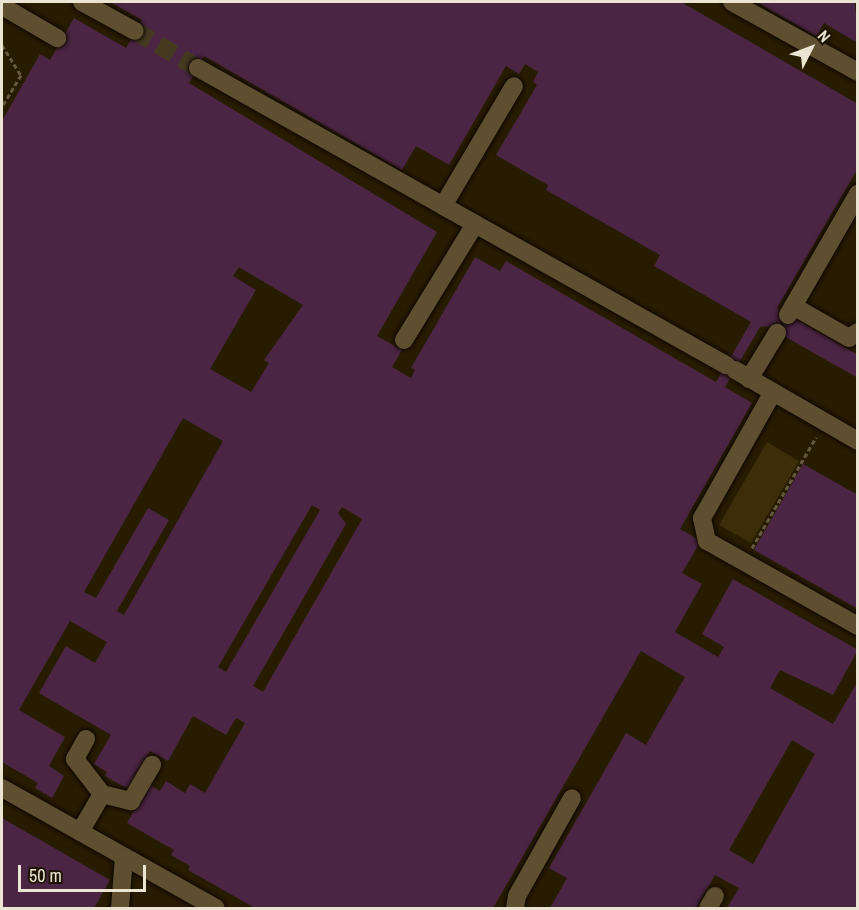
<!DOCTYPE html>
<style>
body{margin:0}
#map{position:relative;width:859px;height:910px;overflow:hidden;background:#281c00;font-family:"Archivo Narrow",sans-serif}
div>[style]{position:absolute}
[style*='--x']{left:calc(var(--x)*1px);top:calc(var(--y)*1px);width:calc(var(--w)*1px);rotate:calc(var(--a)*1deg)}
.green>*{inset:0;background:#3c2e09}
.building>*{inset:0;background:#4b2644}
.minor-tunnel>*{height:18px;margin-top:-9px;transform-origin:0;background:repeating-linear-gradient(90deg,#453a20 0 18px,transparent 0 27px)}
.path>*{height:3px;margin-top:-1.5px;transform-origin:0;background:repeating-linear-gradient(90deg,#645940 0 4.5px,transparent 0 7.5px)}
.roads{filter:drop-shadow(0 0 2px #0f0700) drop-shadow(0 0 2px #0f0700)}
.minor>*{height:18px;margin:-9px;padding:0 9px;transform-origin:9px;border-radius:9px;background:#5d4f30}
span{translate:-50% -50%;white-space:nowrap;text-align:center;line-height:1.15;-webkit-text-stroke:5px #1d1300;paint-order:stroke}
.frame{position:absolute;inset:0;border:3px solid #ece4d3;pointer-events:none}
.north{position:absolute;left:781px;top:18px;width:60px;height:60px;-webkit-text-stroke:4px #1d1300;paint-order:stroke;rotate:48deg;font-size:16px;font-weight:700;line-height:24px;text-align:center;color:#ece4d3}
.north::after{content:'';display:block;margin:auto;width:21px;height:27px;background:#ece4d3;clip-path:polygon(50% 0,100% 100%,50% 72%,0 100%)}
.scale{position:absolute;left:18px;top:865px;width:128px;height:27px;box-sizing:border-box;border:3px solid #ece4d3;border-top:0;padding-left:8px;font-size:18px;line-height:21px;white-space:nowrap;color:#ece4d3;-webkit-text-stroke:4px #1d1300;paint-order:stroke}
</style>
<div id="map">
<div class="green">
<i style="clip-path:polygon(767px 442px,799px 461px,751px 543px,719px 525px)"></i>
</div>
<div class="building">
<i style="clip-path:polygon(evenodd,110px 2px,681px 2px,858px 104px,858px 168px,777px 308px,858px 355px,858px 378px,766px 326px,760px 327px,725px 387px,752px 403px,680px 529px,701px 541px,682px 573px,702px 584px,675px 632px,718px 657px,724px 647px,702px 634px,733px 579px,858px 650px,833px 695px,780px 670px,770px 688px,833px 724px,858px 681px,858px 908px,727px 908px,739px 888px,715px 875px,696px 908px,550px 908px,567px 878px,549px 868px,626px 733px,646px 745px,685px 677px,641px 651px,493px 908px,255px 908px,188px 870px,190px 866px,171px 855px,174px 850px,127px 823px,149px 784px,160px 791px,166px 781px,185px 793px,190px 784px,205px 793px,245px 723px,236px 718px,226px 735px,193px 716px,168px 761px,150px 751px,128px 789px,105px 776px,107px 772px,94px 764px,111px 735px,39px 693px,66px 646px,95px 663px,107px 642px,70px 621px,19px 710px,65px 737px,49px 766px,64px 776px,52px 798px,35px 788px,38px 783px,2px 762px,2px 121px,40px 54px,50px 60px,74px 18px,126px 48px,142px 20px,110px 2px,204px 56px,402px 170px,416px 146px,449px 165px,506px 66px,519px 74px,525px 64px,538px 72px,533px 82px,537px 85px,496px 155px,548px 185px,546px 190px,660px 255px,654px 266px,751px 322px,716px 382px,506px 261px,500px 271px,475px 257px,411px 368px,415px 370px,411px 378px,392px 367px,402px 350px,377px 336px,437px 232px,189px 83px,204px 56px,110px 2px,239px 267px,303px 305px,264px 360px,269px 363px,251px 392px,210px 369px,256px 290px,233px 276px,239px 267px,110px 2px,183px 418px,223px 441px,124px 615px,117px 611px,169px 520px,148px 508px,96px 598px,84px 592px,183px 418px,110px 2px,312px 505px,320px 510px,226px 672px,218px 667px,312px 505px,110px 2px,342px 507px,362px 519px,263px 692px,253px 686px,346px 524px,338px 513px,342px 507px,110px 2px,792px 740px,815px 754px,753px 864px,729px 850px,792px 740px)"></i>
<i style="clip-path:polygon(757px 2px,855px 2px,858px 43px,824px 23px,816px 36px)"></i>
<i style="clip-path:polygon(803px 464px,858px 495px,858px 609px,754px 550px)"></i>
<i style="clip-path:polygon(2px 818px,110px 880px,94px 908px,2px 908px)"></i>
</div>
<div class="minor-tunnel">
<i style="--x:135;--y:31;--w:73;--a:30.4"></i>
</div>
<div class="path">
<i style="--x:2;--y:45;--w:36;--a:58"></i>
<i style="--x:21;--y:75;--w:37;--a:121"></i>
<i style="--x:752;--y:548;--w:128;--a:-60"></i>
</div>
<div class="roads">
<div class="minor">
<i style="--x:82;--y:2;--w:60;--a:28.7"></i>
<i style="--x:732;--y:2;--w:144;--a:29.1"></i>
<i style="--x:2;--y:6;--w:64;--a:30.2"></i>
<i style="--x:198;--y:68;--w:606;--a:29.36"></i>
<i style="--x:443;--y:206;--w:139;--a:-59.4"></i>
<i style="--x:793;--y:306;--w:64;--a:29.7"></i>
<i style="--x:849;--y:338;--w:11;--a:-34"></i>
<i style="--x:788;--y:315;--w:140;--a:-60"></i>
<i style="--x:404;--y:340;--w:136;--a:-58.5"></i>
<i style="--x:735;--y:370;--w:142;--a:30"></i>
<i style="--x:749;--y:379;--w:54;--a:-58.7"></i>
<i style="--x:773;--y:392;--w:145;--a:119.4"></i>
<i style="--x:702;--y:518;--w:24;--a:78"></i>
<i style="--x:707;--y:541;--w:173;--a:29.4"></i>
<i style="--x:86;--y:739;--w:23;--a:119"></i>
<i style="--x:75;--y:759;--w:44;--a:52.4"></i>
<i style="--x:102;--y:794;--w:30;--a:14"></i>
<i style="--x:131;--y:801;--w:42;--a:-59.7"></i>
<i style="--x:2;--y:788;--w:245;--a:29.3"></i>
<i style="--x:80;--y:832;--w:44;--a:-59.9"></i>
<i style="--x:120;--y:908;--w:51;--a:-85.5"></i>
<i style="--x:515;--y:908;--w:12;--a:-81"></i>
<i style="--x:517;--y:896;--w:112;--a:-60.7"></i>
<i style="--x:708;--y:908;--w:14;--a:-60"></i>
</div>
</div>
<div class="frame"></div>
<div class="north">N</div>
<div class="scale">50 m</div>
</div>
